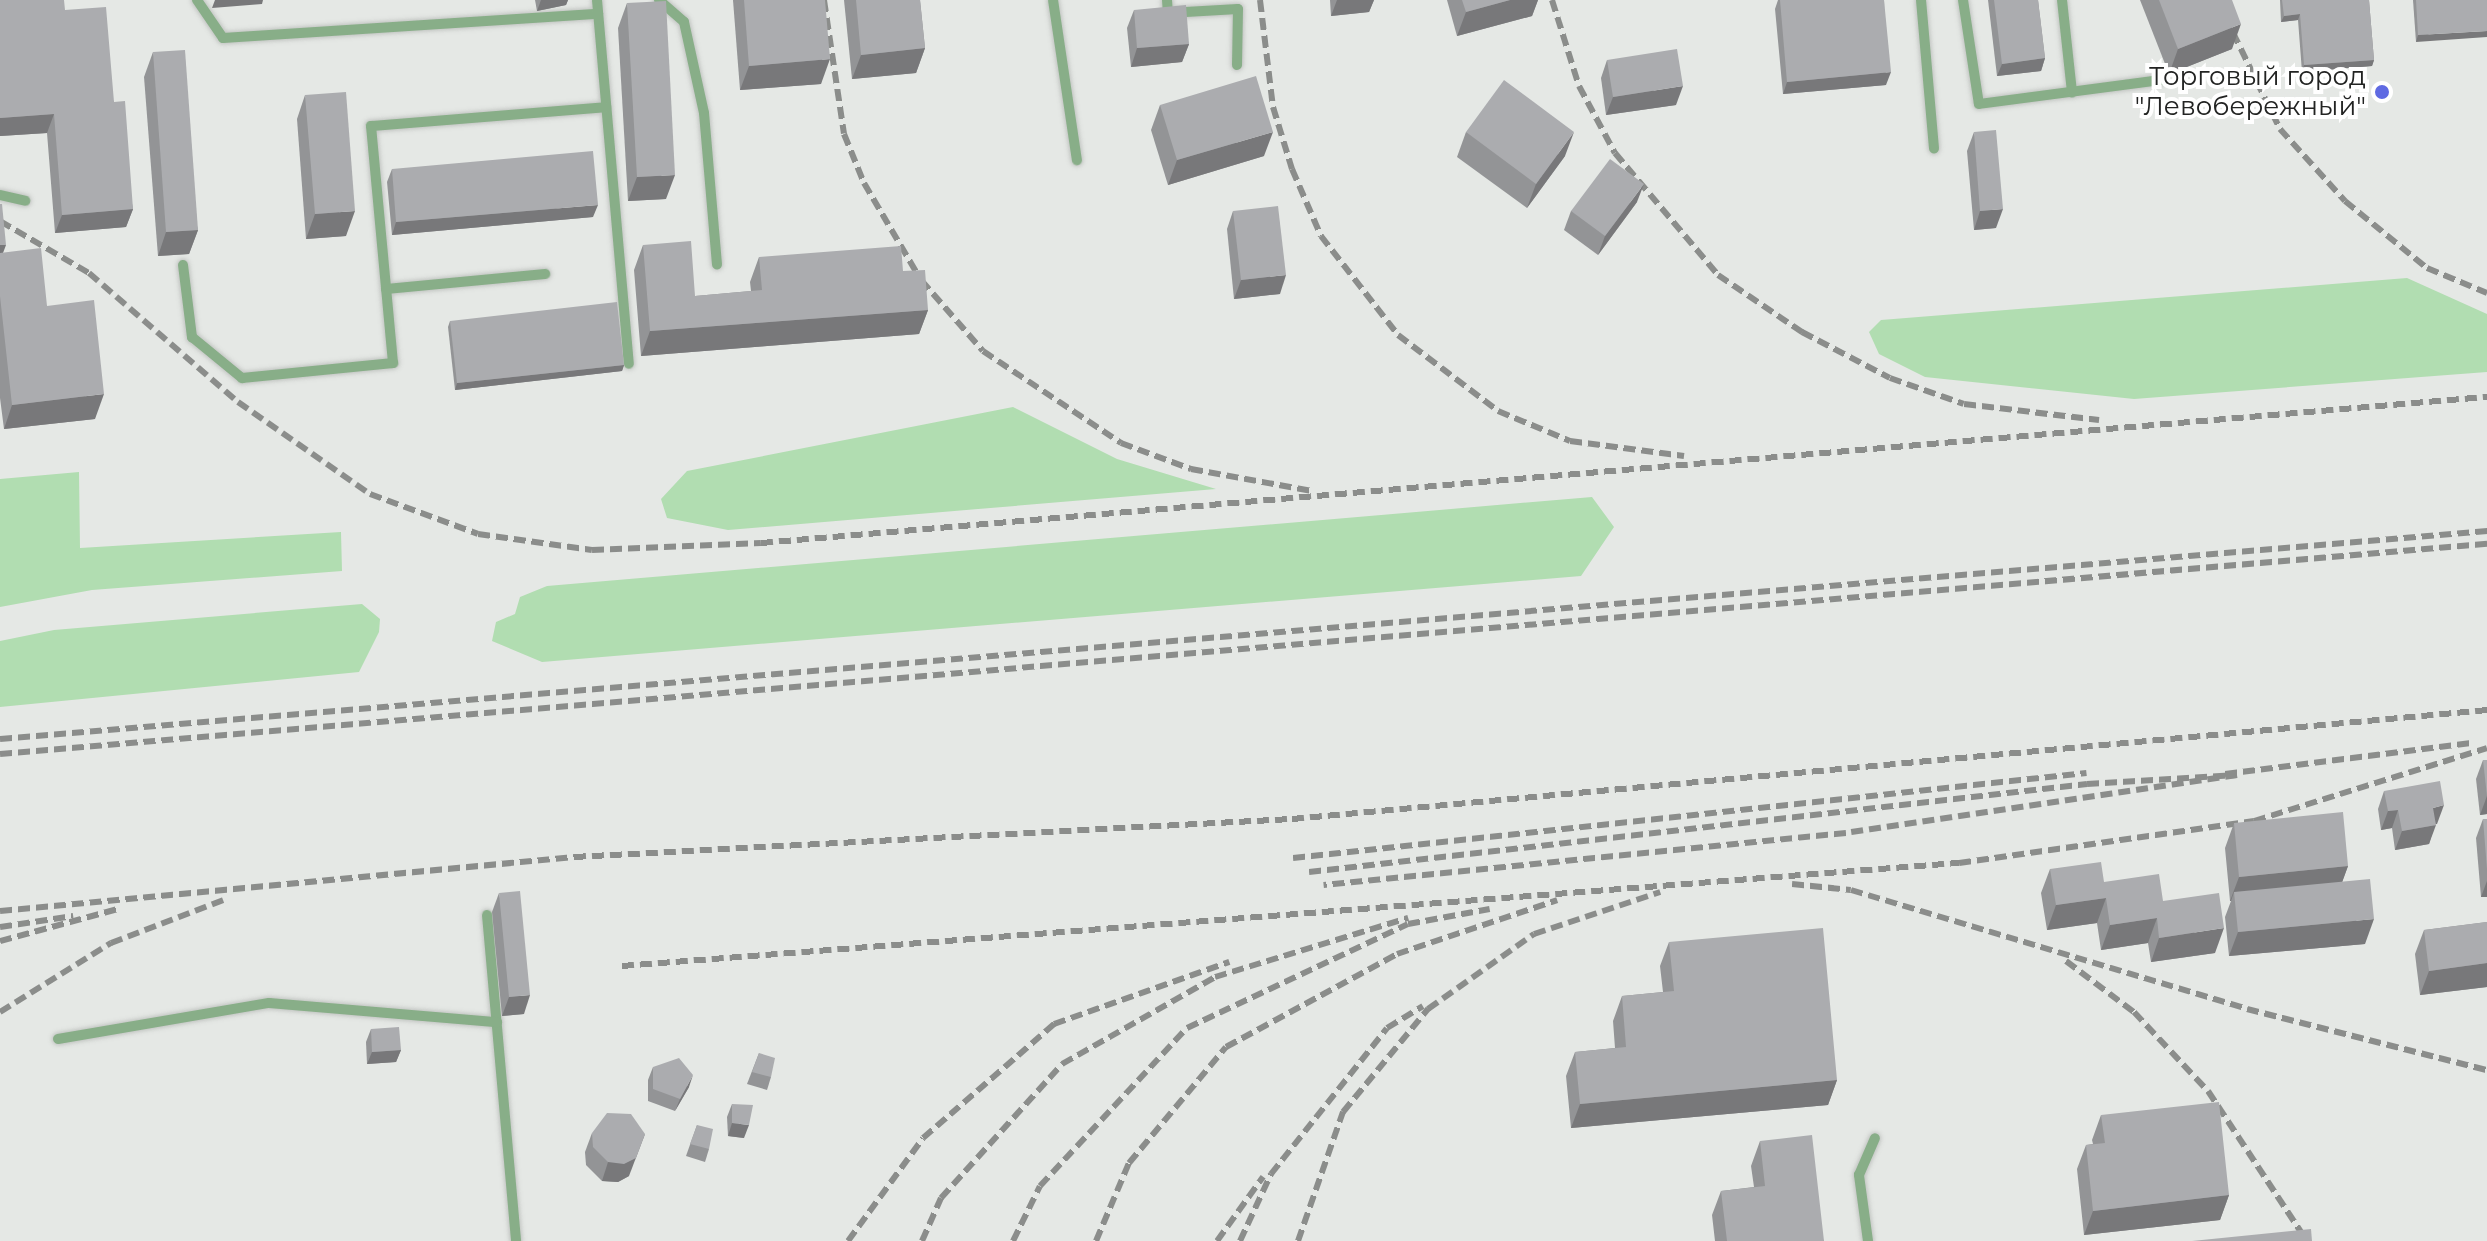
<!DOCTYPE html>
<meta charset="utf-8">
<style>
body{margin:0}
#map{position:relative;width:2487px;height:1241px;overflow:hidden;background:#e5e8e5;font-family:Montserrat,sans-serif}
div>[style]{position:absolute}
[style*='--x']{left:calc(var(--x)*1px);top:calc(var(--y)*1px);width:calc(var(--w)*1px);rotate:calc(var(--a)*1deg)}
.green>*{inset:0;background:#b1ddb1}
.roads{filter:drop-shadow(0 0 2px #c2c5c2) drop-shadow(0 0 2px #c2c5c2)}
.service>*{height:10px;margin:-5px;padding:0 5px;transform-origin:5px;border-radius:5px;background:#88ae88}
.rail>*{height:6px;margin-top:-3px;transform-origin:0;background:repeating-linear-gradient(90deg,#8b8d8b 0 12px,transparent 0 18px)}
.wall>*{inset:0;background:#939496}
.shaded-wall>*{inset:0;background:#78787a}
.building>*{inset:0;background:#abacaf}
.dots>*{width:22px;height:22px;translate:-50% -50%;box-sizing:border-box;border:4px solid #fff;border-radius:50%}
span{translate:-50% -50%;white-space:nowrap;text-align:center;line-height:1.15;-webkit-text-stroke:8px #fff;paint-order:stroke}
.poi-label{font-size:26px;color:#222322}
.right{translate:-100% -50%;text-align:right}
</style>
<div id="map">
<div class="green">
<i style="clip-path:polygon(2407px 278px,2487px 314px,2487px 372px,2134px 399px,1925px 377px,1879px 354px,1869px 332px,1881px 320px)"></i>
<i style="clip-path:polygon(1013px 407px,1117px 459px,1216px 489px,728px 530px,667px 518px,661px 499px,687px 471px)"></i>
<i style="clip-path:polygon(79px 472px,80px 548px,341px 532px,342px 571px,92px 590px,0 607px,0 479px)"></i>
<i style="clip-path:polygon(1592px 497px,1614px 527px,1581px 576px,542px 662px,492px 641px,496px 622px,515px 614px,520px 597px,547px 586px)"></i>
<i style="clip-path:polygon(362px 604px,380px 619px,379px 632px,359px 672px,0 707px,0 641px,54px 630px)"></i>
</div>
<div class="roads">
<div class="service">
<i style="--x:197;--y:0;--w:46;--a:55.6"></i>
<i style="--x:223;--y:38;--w:376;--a:-3.7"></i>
<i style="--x:597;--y:0;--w:365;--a:85"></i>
<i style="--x:659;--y:0;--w:33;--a:41"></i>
<i style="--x:684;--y:22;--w:93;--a:77.6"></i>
<i style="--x:704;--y:113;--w:152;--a:85.1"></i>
<i style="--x:1053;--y:0;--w:162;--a:81.5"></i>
<i style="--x:1167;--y:0;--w:13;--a:86"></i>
<i style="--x:1168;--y:13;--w:70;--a:-3.3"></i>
<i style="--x:1238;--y:9;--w:56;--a:91"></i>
<i style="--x:1921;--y:0;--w:149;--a:85"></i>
<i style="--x:1963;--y:0;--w:105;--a:81.3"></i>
<i style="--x:1979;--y:104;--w:184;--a:-7.5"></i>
<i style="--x:2062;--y:0;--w:93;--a:83.8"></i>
<i style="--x:0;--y:195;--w:26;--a:13"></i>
<i style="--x:183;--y:265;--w:73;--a:82.9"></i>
<i style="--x:192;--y:337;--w:65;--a:39.4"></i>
<i style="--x:242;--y:378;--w:152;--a:-5.7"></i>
<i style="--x:393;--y:363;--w:238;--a:-95.3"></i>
<i style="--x:371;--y:126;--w:236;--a:-4.6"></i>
<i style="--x:386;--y:289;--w:160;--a:-5.4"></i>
<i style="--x:487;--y:915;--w:327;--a:84.9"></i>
<i style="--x:58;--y:1039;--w:214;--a:-9.7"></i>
<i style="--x:269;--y:1003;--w:229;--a:4.8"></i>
<i style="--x:1868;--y:1241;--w:67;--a:-97.8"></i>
<i style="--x:1859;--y:1175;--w:40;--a:-66.6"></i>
</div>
</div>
<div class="rail">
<i style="--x:824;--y:0;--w:135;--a:81.5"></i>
<i style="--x:844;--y:134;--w:53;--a:67.8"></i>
<i style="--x:864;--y:183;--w:113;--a:59.6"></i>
<i style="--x:921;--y:280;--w:94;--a:48.9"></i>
<i style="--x:983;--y:351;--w:166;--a:33.7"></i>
<i style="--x:1121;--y:443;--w:75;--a:20.4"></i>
<i style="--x:1191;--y:469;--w:123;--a:10.3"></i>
<i style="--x:1260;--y:0;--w:108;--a:83.1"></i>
<i style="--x:1273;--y:107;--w:65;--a:73"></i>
<i style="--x:1292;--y:169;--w:73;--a:66.6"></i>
<i style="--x:1321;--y:236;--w:125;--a:52.1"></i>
<i style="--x:1398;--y:335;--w:126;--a:37.2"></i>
<i style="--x:1498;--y:411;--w:78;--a:22.6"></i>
<i style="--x:1570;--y:441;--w:115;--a:7.5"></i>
<i style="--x:1552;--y:0;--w:90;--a:72.6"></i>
<i style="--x:1579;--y:86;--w:76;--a:61.8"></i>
<i style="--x:1615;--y:153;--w:160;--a:49.8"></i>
<i style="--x:1718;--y:275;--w:102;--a:34.2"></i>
<i style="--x:1802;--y:332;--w:99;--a:27.6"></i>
<i style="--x:1890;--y:378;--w:78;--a:19.4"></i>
<i style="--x:1964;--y:404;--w:136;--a:6.8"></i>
<i style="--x:2217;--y:0;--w:144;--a:64"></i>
<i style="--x:2280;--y:129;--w:97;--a:47.9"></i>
<i style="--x:2345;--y:201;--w:106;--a:39.3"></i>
<i style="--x:2427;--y:268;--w:65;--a:22.6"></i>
<i style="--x:0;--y:221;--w:103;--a:30.3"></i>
<i style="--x:89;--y:273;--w:197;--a:40.9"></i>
<i style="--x:238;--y:402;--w:161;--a:34.9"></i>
<i style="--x:370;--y:494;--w:115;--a:20.3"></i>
<i style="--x:478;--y:534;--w:115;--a:8"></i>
<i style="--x:592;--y:550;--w:169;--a:-2.4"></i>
<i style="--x:761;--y:543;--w:1732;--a:-4.84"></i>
<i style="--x:0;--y:739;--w:2496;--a:-4.78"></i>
<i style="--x:0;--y:754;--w:2496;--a:-4.83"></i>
<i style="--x:2225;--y:774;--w:248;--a:-7.2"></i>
<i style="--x:1293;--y:858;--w:798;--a:-6.12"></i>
<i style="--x:1309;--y:872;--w:783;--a:-6.45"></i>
<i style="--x:2087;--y:784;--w:150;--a:-3.4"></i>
<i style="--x:2237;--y:775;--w:395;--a:171.6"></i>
<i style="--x:1846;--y:833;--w:525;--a:174.31"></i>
<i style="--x:1792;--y:884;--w:59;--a:5.8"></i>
<i style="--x:1851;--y:890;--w:413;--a:16.7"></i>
<i style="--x:2247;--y:1009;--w:248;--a:14.3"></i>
<i style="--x:0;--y:911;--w:577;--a:-5.37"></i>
<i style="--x:574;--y:857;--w:719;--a:-3.03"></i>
<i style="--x:1292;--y:819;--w:1200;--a:-5.21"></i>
<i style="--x:0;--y:927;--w:74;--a:-8.6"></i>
<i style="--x:0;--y:941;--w:122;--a:-15.2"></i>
<i style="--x:2066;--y:961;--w:85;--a:36.9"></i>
<i style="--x:2134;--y:1012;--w:108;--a:46.9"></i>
<i style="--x:2208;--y:1091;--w:180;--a:56.6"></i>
<i style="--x:622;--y:966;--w:1341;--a:-4.41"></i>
<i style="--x:1959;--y:863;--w:298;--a:-8.1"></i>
<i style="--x:2254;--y:821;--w:244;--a:-17.4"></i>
<i style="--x:0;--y:1012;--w:131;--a:-31.9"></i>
<i style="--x:111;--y:943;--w:126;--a:-20.9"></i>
<i style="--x:848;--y:1241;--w:127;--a:-53.9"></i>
<i style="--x:923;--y:1138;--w:174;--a:-41"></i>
<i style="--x:1054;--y:1024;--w:186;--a:-19.5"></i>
<i style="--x:922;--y:1241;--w:47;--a:-66.2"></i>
<i style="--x:941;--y:1198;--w:181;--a:-47.9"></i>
<i style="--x:1062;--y:1064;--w:176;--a:-29.6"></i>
<i style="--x:1215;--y:977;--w:202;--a:-17"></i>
<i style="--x:1013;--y:1241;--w:61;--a:-63.9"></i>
<i style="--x:1040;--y:1186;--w:216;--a:-47.1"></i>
<i style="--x:1187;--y:1028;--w:244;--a:-25.2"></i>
<i style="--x:1408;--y:924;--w:83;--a:-10.4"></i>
<i style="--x:1096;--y:1241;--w:85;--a:-67.1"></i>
<i style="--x:1129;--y:1163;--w:151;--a:-50.1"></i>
<i style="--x:1226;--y:1047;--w:195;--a:-28.5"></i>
<i style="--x:1397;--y:954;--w:169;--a:-18.6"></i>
<i style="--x:1217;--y:1241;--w:79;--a:-54.3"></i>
<i style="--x:1240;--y:1241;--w:74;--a:-65.2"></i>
<i style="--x:1271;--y:1174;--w:186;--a:-51.5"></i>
<i style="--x:1387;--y:1028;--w:42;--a:-31.4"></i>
<i style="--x:1298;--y:1241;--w:137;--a:-70.8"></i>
<i style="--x:1343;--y:1112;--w:134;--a:-50.5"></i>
<i style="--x:1428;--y:1009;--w:130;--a:-35.3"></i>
<i style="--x:1534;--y:934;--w:133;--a:-18.4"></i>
</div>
<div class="wall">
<i style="clip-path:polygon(0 0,65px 10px,114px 102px,133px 209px,126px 227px,55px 233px,47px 133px,0 136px)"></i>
<i style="clip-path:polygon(535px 0,568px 0,566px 5px,537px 11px)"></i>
<i style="clip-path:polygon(733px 0,825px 0,821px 84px,740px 90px)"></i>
<i style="clip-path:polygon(844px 0,920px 0,925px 48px,916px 73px,852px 79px)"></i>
<i style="clip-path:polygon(1330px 0,1374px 0,1369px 12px,1331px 16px)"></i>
<i style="clip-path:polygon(1447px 0,1538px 0,1532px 16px,1457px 36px)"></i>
<i style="clip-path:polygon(1778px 0,1884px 0,1886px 85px,1783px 94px,1775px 9px)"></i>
<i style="clip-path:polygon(1988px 0,2038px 0,2045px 58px,2041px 71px,1997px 76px)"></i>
<i style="clip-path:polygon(2140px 0,2232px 0,2232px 49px,2169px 74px)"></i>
<i style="clip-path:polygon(2280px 0,2369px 0,2374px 60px,2372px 66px,2302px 72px,2298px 20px,2281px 22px)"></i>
<i style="clip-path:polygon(2413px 0,2487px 0,2416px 42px)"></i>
<i style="clip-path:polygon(627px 3px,666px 199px,628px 201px,618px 28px)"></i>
<i style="clip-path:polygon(1134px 10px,1189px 44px,1182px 62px,1131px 67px,1127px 28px)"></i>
<i style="clip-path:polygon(153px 52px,198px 230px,189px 254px,158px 256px,144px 77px)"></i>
<i style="clip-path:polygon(1607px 60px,1676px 105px,1606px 115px,1601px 78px)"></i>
<i style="clip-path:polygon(305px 95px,346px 236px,306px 239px,297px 119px)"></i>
<i style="clip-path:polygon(1160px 105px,1264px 156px,1168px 185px,1151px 130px)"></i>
<i style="clip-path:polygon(1466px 132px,1565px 156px,1527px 208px,1457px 157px)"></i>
<i style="clip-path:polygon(1974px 132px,1996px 228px,1974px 230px,1967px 151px)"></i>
<i style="clip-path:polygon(392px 169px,593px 217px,392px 235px,387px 182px)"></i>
<i style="clip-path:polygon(1637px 202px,1598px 255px,1564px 230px,1571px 211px)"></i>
<i style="clip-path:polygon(0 204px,3px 253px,47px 306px,95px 419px,4px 429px,0 398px)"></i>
<i style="clip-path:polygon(1233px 211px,1280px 294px,1234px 299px,1227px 229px)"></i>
<i style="clip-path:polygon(643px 245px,695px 296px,751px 291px,750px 282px,759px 257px,903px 271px,928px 310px,919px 334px,641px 356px,634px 270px)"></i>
<i style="clip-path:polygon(450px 321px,624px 365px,622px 371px,455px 390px,448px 327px)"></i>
<i style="clip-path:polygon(2483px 760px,2487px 760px,2487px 814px,2480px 815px,2476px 779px)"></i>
<i style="clip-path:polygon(2384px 791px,2437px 824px,2435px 824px,2429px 844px,2395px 850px,2392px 828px,2381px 830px,2378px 809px)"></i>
<i style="clip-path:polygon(2483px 819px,2487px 819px,2487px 897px,2481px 897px,2476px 838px)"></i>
<i style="clip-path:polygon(2234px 823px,2348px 866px,2342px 882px,2365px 944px,2229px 956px,2225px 917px,2231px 901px,2230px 901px,2225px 848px)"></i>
<i style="clip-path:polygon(2050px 869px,2104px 882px,2163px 901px,2215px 953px,2151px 962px,2148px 943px,2101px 950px,2097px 923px,2047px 930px,2041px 893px)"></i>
<i style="clip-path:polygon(499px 893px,524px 1014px,502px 1016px,492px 912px)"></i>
<i style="clip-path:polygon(2487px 922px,2487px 987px,2420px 995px,2415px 954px,2424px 930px)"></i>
<i style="clip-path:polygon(1669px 942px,1837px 1080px,1828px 1105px,1571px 1128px,1566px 1076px,1575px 1052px,1615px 1048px,1613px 1021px,1622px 996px,1663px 992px,1660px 966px)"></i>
<i style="clip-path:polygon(371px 1029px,401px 1050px,396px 1062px,367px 1064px,366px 1042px)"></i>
<i style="clip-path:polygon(759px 1053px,771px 1077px,767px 1090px,747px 1084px)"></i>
<i style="clip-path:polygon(653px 1067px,689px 1087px,675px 1111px,648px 1101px,648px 1080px)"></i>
<i style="clip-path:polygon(732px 1104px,744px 1138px,728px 1136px,727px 1117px)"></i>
<i style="clip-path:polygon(2101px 1115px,2229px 1195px,2220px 1220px,2084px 1235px,2077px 1169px,2086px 1145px,2093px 1144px,2092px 1140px)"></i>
<i style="clip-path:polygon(697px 1125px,709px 1149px,705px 1162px,686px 1156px)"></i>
<i style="clip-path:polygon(592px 1133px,629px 1176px,618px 1182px,602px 1181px,586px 1165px,585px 1152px)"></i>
<i style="clip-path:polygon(1760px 1141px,1824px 1241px,1715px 1241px,1712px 1215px,1721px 1191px,1754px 1187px,1751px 1166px)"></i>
</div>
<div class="shaded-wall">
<i style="clip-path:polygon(215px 0,263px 0,262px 4px,212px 8px)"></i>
<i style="clip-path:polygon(541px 0,568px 0,566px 5px,537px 11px)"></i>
<i style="clip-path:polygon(1337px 0,1374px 0,1369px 12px,1331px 16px)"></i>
<i style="clip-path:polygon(1510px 0,1538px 0,1532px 16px,1457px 36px,1466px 12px)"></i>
<i style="clip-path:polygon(2300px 14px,2298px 20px,2281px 22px,2284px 16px)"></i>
<i style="clip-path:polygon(2241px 24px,2232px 49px,2169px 74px,2178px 49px)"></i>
<i style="clip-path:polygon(2487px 31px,2487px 37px,2416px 42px,2418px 35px)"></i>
<i style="clip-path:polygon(1189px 44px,1182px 62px,1131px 67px,1137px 48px)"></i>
<i style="clip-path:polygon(925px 48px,916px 73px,852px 79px,861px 55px)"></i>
<i style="clip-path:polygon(2045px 58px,2041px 71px,1997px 76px,2002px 64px)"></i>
<i style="clip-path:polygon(830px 59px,821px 84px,740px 90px,749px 66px)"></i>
<i style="clip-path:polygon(2374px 60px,2372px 66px,2302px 72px,2304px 65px)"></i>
<i style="clip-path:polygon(1891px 72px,1886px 85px,1783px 94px,1787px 82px)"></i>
<i style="clip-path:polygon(1683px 86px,1676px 105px,1606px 115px,1613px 97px)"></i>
<i style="clip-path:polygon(54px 114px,47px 133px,0 136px,0 118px)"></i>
<i style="clip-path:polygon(1273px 132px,1264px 156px,1168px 185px,1177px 160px)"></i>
<i style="clip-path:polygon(1574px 132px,1565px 156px,1527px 208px,1536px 184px)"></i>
<i style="clip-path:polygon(675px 175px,666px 199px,628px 201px,637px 177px)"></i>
<i style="clip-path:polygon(1644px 184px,1637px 202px,1598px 255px,1605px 236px)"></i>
<i style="clip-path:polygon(598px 205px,593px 217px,392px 235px,396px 222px)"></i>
<i style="clip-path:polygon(133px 209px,126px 227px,55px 233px,62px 215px)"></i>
<i style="clip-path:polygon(2003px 209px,1996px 228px,1974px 230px,1980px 211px)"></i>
<i style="clip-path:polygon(355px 211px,346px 236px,306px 239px,315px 214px)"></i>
<i style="clip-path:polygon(198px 230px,189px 254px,158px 256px,166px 232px)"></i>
<i style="clip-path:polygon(0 245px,6px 245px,0 261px)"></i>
<i style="clip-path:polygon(1286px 275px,1280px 294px,1234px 299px,1241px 280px)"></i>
<i style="clip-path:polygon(928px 310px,919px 334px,641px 356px,650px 331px)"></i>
<i style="clip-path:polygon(624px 365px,622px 371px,455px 390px,457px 383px)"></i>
<i style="clip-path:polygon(104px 394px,95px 419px,4px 429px,12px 405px)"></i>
<i style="clip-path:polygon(2487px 796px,2487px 814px,2480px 815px)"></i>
<i style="clip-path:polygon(2444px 805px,2437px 824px,2426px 826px,2433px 808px)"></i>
<i style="clip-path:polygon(2398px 810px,2392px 828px,2381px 830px,2388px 811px)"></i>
<i style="clip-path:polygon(2436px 825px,2429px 844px,2395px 850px,2402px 831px)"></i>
<i style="clip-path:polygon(2348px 866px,2339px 891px,2234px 892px,2231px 901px,2230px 901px,2239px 877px)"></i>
<i style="clip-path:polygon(2487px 881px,2487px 897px,2481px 897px)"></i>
<i style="clip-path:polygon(2106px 898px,2097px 923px,2047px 930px,2056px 905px)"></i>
<i style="clip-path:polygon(2157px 918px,2148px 943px,2101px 950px,2110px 925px)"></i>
<i style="clip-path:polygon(2374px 919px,2365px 944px,2229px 956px,2238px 932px)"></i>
<i style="clip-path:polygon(2224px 928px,2215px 953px,2151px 962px,2159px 938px)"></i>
<i style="clip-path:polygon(2487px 963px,2487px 987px,2420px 995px,2429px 971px)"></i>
<i style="clip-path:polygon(530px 995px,524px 1014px,502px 1016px,509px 997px)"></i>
<i style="clip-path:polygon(401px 1050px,396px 1062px,367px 1064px,372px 1052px)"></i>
<i style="clip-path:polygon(693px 1075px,689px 1087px,675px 1111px,680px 1099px)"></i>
<i style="clip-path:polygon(1837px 1080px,1828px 1105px,1571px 1128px,1580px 1104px)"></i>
<i style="clip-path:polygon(732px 1123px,749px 1125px,744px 1138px,728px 1136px)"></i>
<i style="clip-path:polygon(645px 1134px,629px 1176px,618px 1182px,602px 1181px,608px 1162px)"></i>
<i style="clip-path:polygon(2229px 1195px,2220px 1220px,2084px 1235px,2093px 1211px)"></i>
</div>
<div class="building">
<i style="clip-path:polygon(0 0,64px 0,65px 10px,106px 7px,114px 102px,125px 101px,133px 209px,62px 215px,54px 114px,0 118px)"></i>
<i style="clip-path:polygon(744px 0,825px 0,830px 59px,749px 66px)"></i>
<i style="clip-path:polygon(856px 0,920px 0,925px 48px,861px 55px)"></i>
<i style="clip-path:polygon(1462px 0,1510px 0,1466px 12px)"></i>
<i style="clip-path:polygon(1780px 0,1884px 0,1891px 72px,1787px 82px)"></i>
<i style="clip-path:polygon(1994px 0,2038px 0,2045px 58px,2002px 64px)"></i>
<i style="clip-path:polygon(2159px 0,2232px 0,2241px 24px,2178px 49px)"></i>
<i style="clip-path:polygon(2282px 0,2369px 0,2374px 60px,2304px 65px,2300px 14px,2284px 16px)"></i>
<i style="clip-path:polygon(2416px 0,2487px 0,2487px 31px,2418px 35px)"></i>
<i style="clip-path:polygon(666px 1px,675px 175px,637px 177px,627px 3px)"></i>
<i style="clip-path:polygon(1186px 5px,1189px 44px,1137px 48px,1134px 10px)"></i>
<i style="clip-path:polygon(1677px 49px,1683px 86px,1613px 97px,1607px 60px)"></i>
<i style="clip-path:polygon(185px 50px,198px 230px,166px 232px,153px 52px)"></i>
<i style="clip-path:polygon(1256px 76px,1273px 132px,1177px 160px,1160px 105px)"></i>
<i style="clip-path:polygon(1504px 80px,1574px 132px,1536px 184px,1466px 132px)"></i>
<i style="clip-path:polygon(346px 92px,355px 211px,315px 214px,305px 95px)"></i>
<i style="clip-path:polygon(1996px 130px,2003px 209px,1980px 211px,1974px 132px)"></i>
<i style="clip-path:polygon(593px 151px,598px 205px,396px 222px,392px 169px)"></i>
<i style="clip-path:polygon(1610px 159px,1644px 184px,1605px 236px,1571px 211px)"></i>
<i style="clip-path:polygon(0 204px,2px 204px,6px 245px,0 245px)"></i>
<i style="clip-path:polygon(1278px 206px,1286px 275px,1241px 280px,1233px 211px)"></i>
<i style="clip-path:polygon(691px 241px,695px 296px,762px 290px,759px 257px,901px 246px,903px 271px,925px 270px,928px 310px,650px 331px,643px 245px)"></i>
<i style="clip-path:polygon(41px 248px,47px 306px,94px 300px,104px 394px,12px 405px,0 296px,0 253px)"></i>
<i style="clip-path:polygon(617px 302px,624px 365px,457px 383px,450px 321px)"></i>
<i style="clip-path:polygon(2483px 760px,2487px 760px,2487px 796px)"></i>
<i style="clip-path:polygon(2440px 781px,2444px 805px,2433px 808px,2436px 825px,2402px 831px,2398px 810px,2388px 811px,2384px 791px)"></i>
<i style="clip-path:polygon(2343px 812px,2348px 866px,2239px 877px,2234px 823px)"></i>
<i style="clip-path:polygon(2483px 819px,2487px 819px,2487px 869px)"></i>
<i style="clip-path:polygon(2101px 862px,2104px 882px,2159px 874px,2163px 901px,2219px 893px,2224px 928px,2159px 938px,2157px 918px,2110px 925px,2106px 898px,2056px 905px,2050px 869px)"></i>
<i style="clip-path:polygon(2370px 879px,2374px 919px,2238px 932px,2234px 892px)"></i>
<i style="clip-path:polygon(520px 891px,530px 995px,509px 997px,499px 893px)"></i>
<i style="clip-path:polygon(2487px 922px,2487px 963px,2429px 971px,2424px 930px)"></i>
<i style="clip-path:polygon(1823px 928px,1837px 1080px,1580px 1104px,1575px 1052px,1626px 1047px,1622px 996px,1674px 991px,1669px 942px)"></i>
<i style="clip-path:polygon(399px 1027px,401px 1050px,372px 1052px,371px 1029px)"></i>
<i style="clip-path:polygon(759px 1053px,775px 1058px,771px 1077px,752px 1072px)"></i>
<i style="clip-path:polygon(679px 1058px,693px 1075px,680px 1099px,653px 1089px,653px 1067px)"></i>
<i style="clip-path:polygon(2219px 1102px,2229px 1195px,2093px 1211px,2086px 1145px,2105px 1143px,2101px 1115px)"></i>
<i style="clip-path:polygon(732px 1104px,753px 1105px,749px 1125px,732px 1123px)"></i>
<i style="clip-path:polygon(607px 1113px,631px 1114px,645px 1134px,636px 1158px,624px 1164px,608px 1162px,593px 1147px,592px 1133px)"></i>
<i style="clip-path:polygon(697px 1125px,713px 1129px,709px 1149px,690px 1144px)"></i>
<i style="clip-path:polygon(1812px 1135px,1824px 1241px,1727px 1241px,1721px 1191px,1765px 1186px,1760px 1141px)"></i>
<i style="clip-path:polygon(2311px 1229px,2312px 1241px,2192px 1241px)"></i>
</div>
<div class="dots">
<i style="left:2382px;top:92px;background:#5f6ae2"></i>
</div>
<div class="poi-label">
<span class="right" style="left:2366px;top:92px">Торговый город<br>"Левобережный"</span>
</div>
</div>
